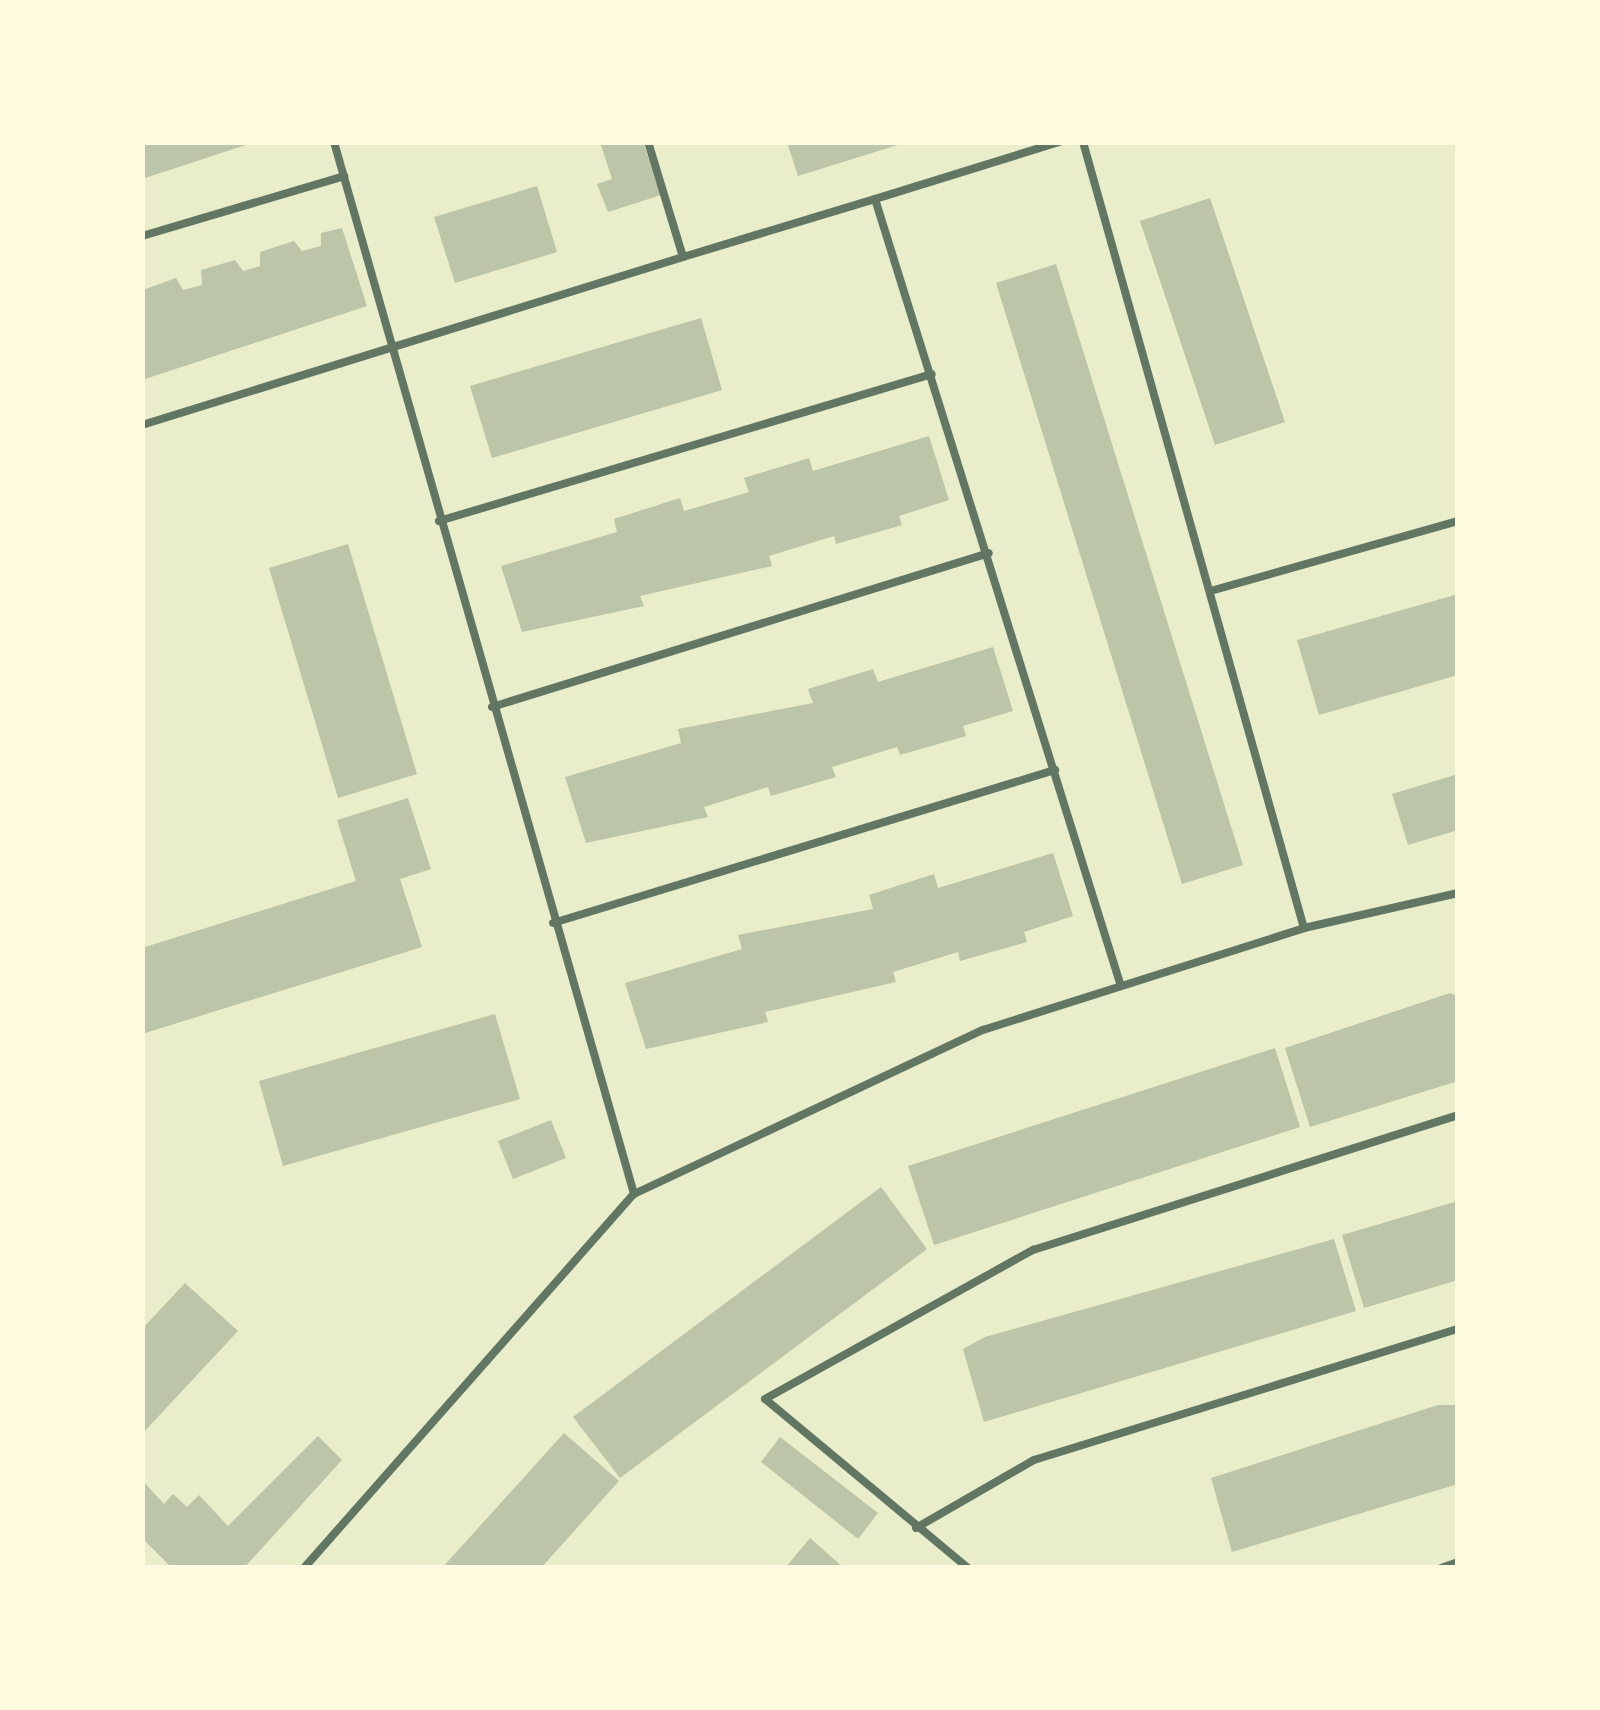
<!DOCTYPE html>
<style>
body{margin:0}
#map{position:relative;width:1600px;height:1710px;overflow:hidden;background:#e9edc9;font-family:Inter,sans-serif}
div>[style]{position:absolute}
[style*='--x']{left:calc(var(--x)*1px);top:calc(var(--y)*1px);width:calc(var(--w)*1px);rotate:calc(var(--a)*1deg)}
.building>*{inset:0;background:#bcc5a7}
.service>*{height:8px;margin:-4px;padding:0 4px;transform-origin:4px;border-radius:4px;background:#617663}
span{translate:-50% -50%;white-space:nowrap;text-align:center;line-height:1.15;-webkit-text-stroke:8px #fefae0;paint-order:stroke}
.frame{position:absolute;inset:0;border:145px solid #fefae0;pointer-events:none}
</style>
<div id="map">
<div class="building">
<i style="clip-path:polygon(142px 142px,252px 142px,252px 143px,142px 179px)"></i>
<i style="clip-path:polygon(600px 142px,643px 142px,661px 195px,608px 212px,597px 184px,612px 179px)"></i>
<i style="clip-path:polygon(787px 142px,904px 142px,904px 143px,798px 176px)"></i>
<i style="clip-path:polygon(537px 186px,557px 252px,455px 283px,434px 217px)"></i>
<i style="clip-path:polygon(1210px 198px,1285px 422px,1215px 445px,1140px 221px)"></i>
<i style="clip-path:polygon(342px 228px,367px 306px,142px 380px,143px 290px,176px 278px,183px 290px,202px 285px,201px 270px,235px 260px,243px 271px,260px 266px,260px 252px,294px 241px,302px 251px,321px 246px,321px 233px)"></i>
<i style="clip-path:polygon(1056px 264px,1243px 865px,1182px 884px,996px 283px)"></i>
<i style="clip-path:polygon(701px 318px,722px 390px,492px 458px,470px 386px)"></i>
<i style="clip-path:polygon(929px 436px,949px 500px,899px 516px,902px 525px,836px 544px,834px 536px,769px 556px,772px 566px,640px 596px,644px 606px,522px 632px,501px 566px,617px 532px,614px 519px,680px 498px,684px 511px,749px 492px,744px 478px,809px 458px,813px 471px)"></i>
<i style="clip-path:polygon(348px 544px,417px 774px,338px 798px,269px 568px)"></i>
<i style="clip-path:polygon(1458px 594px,1458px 675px,1319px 715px,1297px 640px)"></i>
<i style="clip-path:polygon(993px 647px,1013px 711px,963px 726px,966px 736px,900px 755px,897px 747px,832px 767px,836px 777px,771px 796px,768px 787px,704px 807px,708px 817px,586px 843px,565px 777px,681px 743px,678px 729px,813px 703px,808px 689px,873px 669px,878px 682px)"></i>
<i style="clip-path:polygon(1458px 774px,1458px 830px,1408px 845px,1392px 794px)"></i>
<i style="clip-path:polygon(408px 798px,431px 869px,400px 879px,422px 947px,142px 1034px,142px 948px,356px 881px,337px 820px)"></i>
<i style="clip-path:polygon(1053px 853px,1073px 916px,1024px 932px,1027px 942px,960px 961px,958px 952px,893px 972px,896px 982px,765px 1012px,768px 1022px,646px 1049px,625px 983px,742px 949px,738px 935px,873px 909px,869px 895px,934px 874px,938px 888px)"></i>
<i style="clip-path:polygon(1450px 993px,1458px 996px,1458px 1081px,1310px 1127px,1285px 1048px)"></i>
<i style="clip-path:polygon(495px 1014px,520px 1099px,283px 1166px,259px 1081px)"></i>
<i style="clip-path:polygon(1275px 1048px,1300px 1127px,934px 1245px,908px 1166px)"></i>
<i style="clip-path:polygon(551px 1120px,566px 1158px,513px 1179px,498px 1141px)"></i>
<i style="clip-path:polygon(881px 1187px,927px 1249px,620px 1478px,573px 1417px)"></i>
<i style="clip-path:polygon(1458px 1201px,1458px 1280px,1364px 1308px,1342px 1235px)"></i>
<i style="clip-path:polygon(1334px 1239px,1356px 1311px,984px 1422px,963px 1349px,985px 1337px)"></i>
<i style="clip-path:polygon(185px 1283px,238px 1331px,142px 1434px,142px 1329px)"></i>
<i style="clip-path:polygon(1438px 1405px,1458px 1405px,1458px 1484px,1232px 1552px,1211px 1478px)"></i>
<i style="clip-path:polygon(564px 1433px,619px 1481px,541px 1568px,442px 1568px)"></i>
<i style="clip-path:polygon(318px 1436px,342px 1460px,244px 1568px,172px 1568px,142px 1538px,142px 1480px,164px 1504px,173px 1494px,187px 1507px,199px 1495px,228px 1526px)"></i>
<i style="clip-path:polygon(780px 1437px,878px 1513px,858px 1539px,761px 1462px)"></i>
<i style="clip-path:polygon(810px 1538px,844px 1568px,785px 1568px)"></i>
</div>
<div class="service">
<i style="--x:334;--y:142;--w:1094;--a:74.08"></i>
<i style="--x:1059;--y:142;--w:193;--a:162.8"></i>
<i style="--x:875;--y:199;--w:821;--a:72.65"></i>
<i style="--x:1083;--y:142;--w:816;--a:74.3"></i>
<i style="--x:142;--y:236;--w:211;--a:-16.5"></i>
<i style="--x:683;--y:257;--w:201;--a:-16.8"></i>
<i style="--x:142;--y:425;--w:566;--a:-17.25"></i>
<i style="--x:683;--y:257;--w:120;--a:-106.9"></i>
<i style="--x:439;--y:521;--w:514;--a:-16.6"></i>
<i style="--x:1214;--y:590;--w:254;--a:-15.8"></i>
<i style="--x:492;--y:707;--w:520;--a:-17.22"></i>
<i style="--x:553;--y:923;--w:525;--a:-16.95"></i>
<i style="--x:916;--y:1528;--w:136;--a:-30"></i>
<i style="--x:1034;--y:1460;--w:444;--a:-17.2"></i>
<i style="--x:304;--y:1568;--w:499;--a:-48.6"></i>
<i style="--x:634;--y:1194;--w:386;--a:-25.2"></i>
<i style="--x:983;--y:1030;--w:337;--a:-17.6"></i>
<i style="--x:1304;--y:928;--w:158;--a:-12.8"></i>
<i style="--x:968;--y:1568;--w:264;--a:-140.2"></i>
<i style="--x:765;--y:1399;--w:307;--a:-29.1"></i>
<i style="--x:1033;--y:1250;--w:446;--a:-17.6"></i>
<i style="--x:1441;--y:1568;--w:18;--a:-19"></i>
</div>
<div class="frame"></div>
</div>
